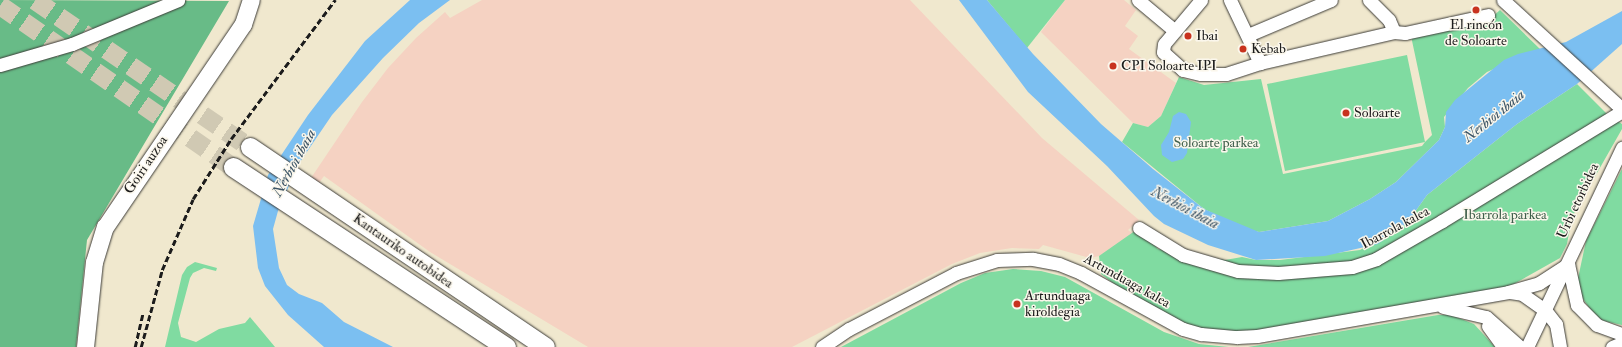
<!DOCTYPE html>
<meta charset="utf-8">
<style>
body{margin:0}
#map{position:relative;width:1622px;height:347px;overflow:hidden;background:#f0e8ce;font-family:"IM FELL Double Pica",serif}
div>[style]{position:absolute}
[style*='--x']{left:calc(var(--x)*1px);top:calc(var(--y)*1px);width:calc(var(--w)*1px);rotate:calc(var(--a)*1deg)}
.built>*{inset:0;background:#f5d2c2}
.green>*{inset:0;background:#80dba1}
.forest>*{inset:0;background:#68bb87}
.water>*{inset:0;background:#7bbff1}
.highway-tunnel>*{height:19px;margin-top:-9.5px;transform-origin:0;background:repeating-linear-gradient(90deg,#d0c9b3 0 19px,transparent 0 29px)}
.roads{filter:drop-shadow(0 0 1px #3c3b37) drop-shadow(0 0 1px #3c3b37)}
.minor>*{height:13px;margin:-6.5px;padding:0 6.5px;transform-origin:6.5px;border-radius:6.5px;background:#fff}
.major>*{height:17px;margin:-8.5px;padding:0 8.5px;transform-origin:8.5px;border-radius:8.5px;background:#fff}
.highway>*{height:19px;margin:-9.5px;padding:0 9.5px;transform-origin:9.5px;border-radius:9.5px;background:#fff}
.rail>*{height:2.5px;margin-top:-1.25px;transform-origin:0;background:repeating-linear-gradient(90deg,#1c1c1c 0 6px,transparent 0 9px)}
.dots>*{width:11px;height:11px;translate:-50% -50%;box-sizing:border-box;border:2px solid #fbf7ec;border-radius:50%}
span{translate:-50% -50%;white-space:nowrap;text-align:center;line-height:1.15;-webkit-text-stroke:3px #fbf7ec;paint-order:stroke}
.poi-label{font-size:14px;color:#1c1c1c}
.left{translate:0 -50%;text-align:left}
.park-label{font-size:14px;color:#3f5f4b}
.street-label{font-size:14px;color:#1c1c1c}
.water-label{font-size:15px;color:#3d5567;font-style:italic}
</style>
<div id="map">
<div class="built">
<i style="clip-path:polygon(482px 0,910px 0,1042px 138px,1139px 220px,1128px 230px,1135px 235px,1099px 256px,1090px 258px,1043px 245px,1039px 249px,1012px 248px,980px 253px,952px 264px,792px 347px,588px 347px,430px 252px,324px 176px,319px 183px,311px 178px,362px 102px,388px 68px,416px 38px,445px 12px,450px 18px)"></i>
<i style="clip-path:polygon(1065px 0,1124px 0,1136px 10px,1125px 26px,1138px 36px,1129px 49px,1176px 83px,1161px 116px,1148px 127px,1133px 123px,1041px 32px)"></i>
</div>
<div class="green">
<i style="clip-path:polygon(987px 0,1065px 0,1027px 48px)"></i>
<i style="clip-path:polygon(1500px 10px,1540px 49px,1487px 72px,1468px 88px,1444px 117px,1445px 127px,1439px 140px,1396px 182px,1370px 199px,1328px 221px,1259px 232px,1244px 228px,1204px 209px,1122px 142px,1133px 123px,1148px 127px,1161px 116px,1179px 77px,1204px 85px,1261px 79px,1283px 174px,1422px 146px,1425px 142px,1285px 171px,1267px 84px,1407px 55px,1425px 142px,1432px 135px,1411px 36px,1491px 18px)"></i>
<i style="clip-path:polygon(1577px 84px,1608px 115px,1622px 124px,1622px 129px,1572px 217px,1567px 244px,1560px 258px,1512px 285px,1435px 305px,1218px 336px,1154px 314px,1101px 274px,1099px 256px,1139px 228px,1158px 249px,1225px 260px,1242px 257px,1256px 260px,1280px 260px,1360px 250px,1407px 223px,1427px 195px,1517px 124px)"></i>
<i style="clip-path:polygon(1622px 169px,1622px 325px,1604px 321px,1595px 316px,1581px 296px,1577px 283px,1586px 241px)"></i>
<i style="clip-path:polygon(195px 262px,217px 268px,216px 271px,204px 268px,193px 273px,190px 278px,178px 323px,181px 337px,196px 342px,219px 329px,245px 323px,250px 317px,275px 347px,165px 347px,182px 275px,187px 267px)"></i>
<i style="clip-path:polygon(1013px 269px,1041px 271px,1065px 277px,1164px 332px,1199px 344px,1229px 347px,841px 347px,961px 283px,985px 273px)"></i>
<i style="clip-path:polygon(1438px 315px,1451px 315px,1474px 324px,1495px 347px,1248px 347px)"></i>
</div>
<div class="forest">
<i style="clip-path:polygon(0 0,229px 1px,87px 240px,76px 347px,0 347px)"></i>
</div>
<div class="water">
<i style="clip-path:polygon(410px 0,450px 0,419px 23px,383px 58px,332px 115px,298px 165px,278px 211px,273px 229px,279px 268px,287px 285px,299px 294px,322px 303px,344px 322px,393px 347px,324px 347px,288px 315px,265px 286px,258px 268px,253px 226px,268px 175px,308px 115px,365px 41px)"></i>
<i style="clip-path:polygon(959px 0,987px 0,1033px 54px,1101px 124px,1153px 169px,1204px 209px,1259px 232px,1328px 221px,1370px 199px,1396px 182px,1439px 140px,1445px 127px,1446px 112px,1455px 100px,1504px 60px,1518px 54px,1566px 42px,1622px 11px,1622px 44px,1577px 84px,1517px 124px,1427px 195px,1407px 223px,1378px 244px,1325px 256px,1256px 260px,1208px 245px,1164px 224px,1154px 216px,1107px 166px,1028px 92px)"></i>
<i style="clip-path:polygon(1179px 112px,1186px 114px,1191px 122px,1187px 153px,1183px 159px,1172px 162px,1162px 155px,1161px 145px,1169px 132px,1173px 116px)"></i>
</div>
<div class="highway-tunnel">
<i style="--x:35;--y:0;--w:260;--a:34.4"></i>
<i style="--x:0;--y:5;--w:284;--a:34.8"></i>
</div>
<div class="roads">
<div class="minor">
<i style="--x:1138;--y:0;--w:48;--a:40"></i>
<i style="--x:1201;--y:0;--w:57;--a:130.1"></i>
<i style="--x:1164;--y:44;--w:8;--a:97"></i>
<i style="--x:1163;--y:52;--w:27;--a:42"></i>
<i style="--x:1183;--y:70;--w:18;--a:13"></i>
<i style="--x:1201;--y:74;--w:25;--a:0"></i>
<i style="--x:1226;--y:74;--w:36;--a:-18"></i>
<i style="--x:1260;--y:63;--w:138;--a:-13"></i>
<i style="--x:1394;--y:32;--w:11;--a:5"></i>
<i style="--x:1405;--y:33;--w:85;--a:-12.2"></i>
<i style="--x:1230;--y:0;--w:70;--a:64.5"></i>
<i style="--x:1369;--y:0;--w:28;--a:45"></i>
<i style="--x:1389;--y:20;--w:13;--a:67"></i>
<i style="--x:1503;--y:0;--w:161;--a:42.5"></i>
<i style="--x:1248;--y:35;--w:90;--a:-22.9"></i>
<i style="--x:0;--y:65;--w:75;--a:-16.3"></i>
<i style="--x:72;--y:44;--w:115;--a:-22.5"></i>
<i style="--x:1139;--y:228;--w:52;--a:31.5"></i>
<i style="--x:1183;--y:255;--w:57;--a:16.2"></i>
<i style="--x:1238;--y:271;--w:40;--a:2.9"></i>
<i style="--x:1278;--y:273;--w:74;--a:-4.6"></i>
<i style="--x:1352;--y:267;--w:25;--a:-18"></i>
<i style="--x:1376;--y:259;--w:76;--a:-29.9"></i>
<i style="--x:1442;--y:221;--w:211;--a:-31.4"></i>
<i style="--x:1568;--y:264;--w:42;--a:77.6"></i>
<i style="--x:1577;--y:305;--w:28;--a:45"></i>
<i style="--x:1597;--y:325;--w:27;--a:20"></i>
<i style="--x:1510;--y:292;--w:12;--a:9"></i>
<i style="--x:1522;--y:294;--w:28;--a:35"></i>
<i style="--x:1545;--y:310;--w:18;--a:52"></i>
<i style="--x:1556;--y:324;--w:23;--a:80"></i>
<i style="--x:1443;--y:307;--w:44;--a:13.1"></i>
<i style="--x:1486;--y:317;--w:45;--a:41.4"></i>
<i style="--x:1488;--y:326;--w:26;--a:54"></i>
<i style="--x:822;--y:347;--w:32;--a:-34"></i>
<i style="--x:849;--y:329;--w:121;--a:-27.6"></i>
<i style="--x:956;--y:273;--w:43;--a:-17.6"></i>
<i style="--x:997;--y:260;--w:36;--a:-2"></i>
<i style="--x:1033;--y:259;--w:26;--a:11"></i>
<i style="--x:1059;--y:264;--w:24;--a:22"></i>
<i style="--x:1081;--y:273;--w:116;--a:28.8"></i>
<i style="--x:1183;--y:329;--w:19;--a:16"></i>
<i style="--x:1201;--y:334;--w:36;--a:5"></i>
<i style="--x:1237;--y:337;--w:20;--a:-3"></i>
<i style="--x:1257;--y:336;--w:255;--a:-9.9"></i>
<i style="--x:1508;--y:292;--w:32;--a:-16"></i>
<i style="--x:1539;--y:283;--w:35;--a:-33"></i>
<i style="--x:1527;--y:347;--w:221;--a:-64.5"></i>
<i style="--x:1612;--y:347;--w:11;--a:-22"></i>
</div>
<div class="major">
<i style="--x:85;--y:347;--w:85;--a:-84"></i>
<i style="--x:94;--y:262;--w:37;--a:-73"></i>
<i style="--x:105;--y:227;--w:245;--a:-55.8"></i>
<i style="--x:243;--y:24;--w:25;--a:-72"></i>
</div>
<div class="highway">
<i style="--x:250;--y:147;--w:356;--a:34.1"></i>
<i style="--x:233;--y:167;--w:327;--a:33.4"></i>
</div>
</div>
<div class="rail">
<i style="--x:135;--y:347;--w:36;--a:-77"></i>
<i style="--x:141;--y:347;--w:80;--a:-74.7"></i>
<i style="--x:162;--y:270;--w:77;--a:-66.4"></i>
<i style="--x:193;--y:199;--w:71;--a:-57.7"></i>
<i style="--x:231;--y:139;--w:174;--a:-53.2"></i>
</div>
<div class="dots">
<i style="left:1476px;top:10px;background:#c8321e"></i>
<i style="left:1188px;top:36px;background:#c8321e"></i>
<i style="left:1243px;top:49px;background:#c8321e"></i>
<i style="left:1113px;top:66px;background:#c8321e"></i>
<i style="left:1346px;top:113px;background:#c8321e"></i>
<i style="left:1017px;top:304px;background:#c8321e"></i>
</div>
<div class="poi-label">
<span style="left:1476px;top:33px">El rincón<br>de Soloarte</span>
<span class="left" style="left:1196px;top:36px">Ibai</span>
<span class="left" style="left:1251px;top:49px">Kebab</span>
<span class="left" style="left:1121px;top:66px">CPI Soloarte IPI</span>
<span class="left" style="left:1354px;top:113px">Soloarte</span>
<span class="left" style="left:1025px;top:304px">Artunduaga<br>kiroldegia</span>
</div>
<div class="park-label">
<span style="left:1216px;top:143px">Soloarte parkea</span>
<span style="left:1505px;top:215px">Ibarrola parkea</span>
</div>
<div class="street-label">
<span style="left:146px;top:165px;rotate:-56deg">Goiri auzoa</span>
<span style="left:1578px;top:201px;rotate:-65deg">Urbi etorbidea</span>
<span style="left:1395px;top:228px;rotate:-28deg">Ibarrola kalea</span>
<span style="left:403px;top:251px;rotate:35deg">Kantauriko autobidea</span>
<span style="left:1127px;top:281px;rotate:29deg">Artunduaga kalea</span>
</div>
<div class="water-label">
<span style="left:1494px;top:116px;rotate:-39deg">Nerbioi ibaia</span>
<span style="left:294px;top:163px;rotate:-61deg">Nerbioi ibaia</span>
<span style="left:1185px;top:208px;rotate:28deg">Nerbioi ibaia</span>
</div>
</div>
